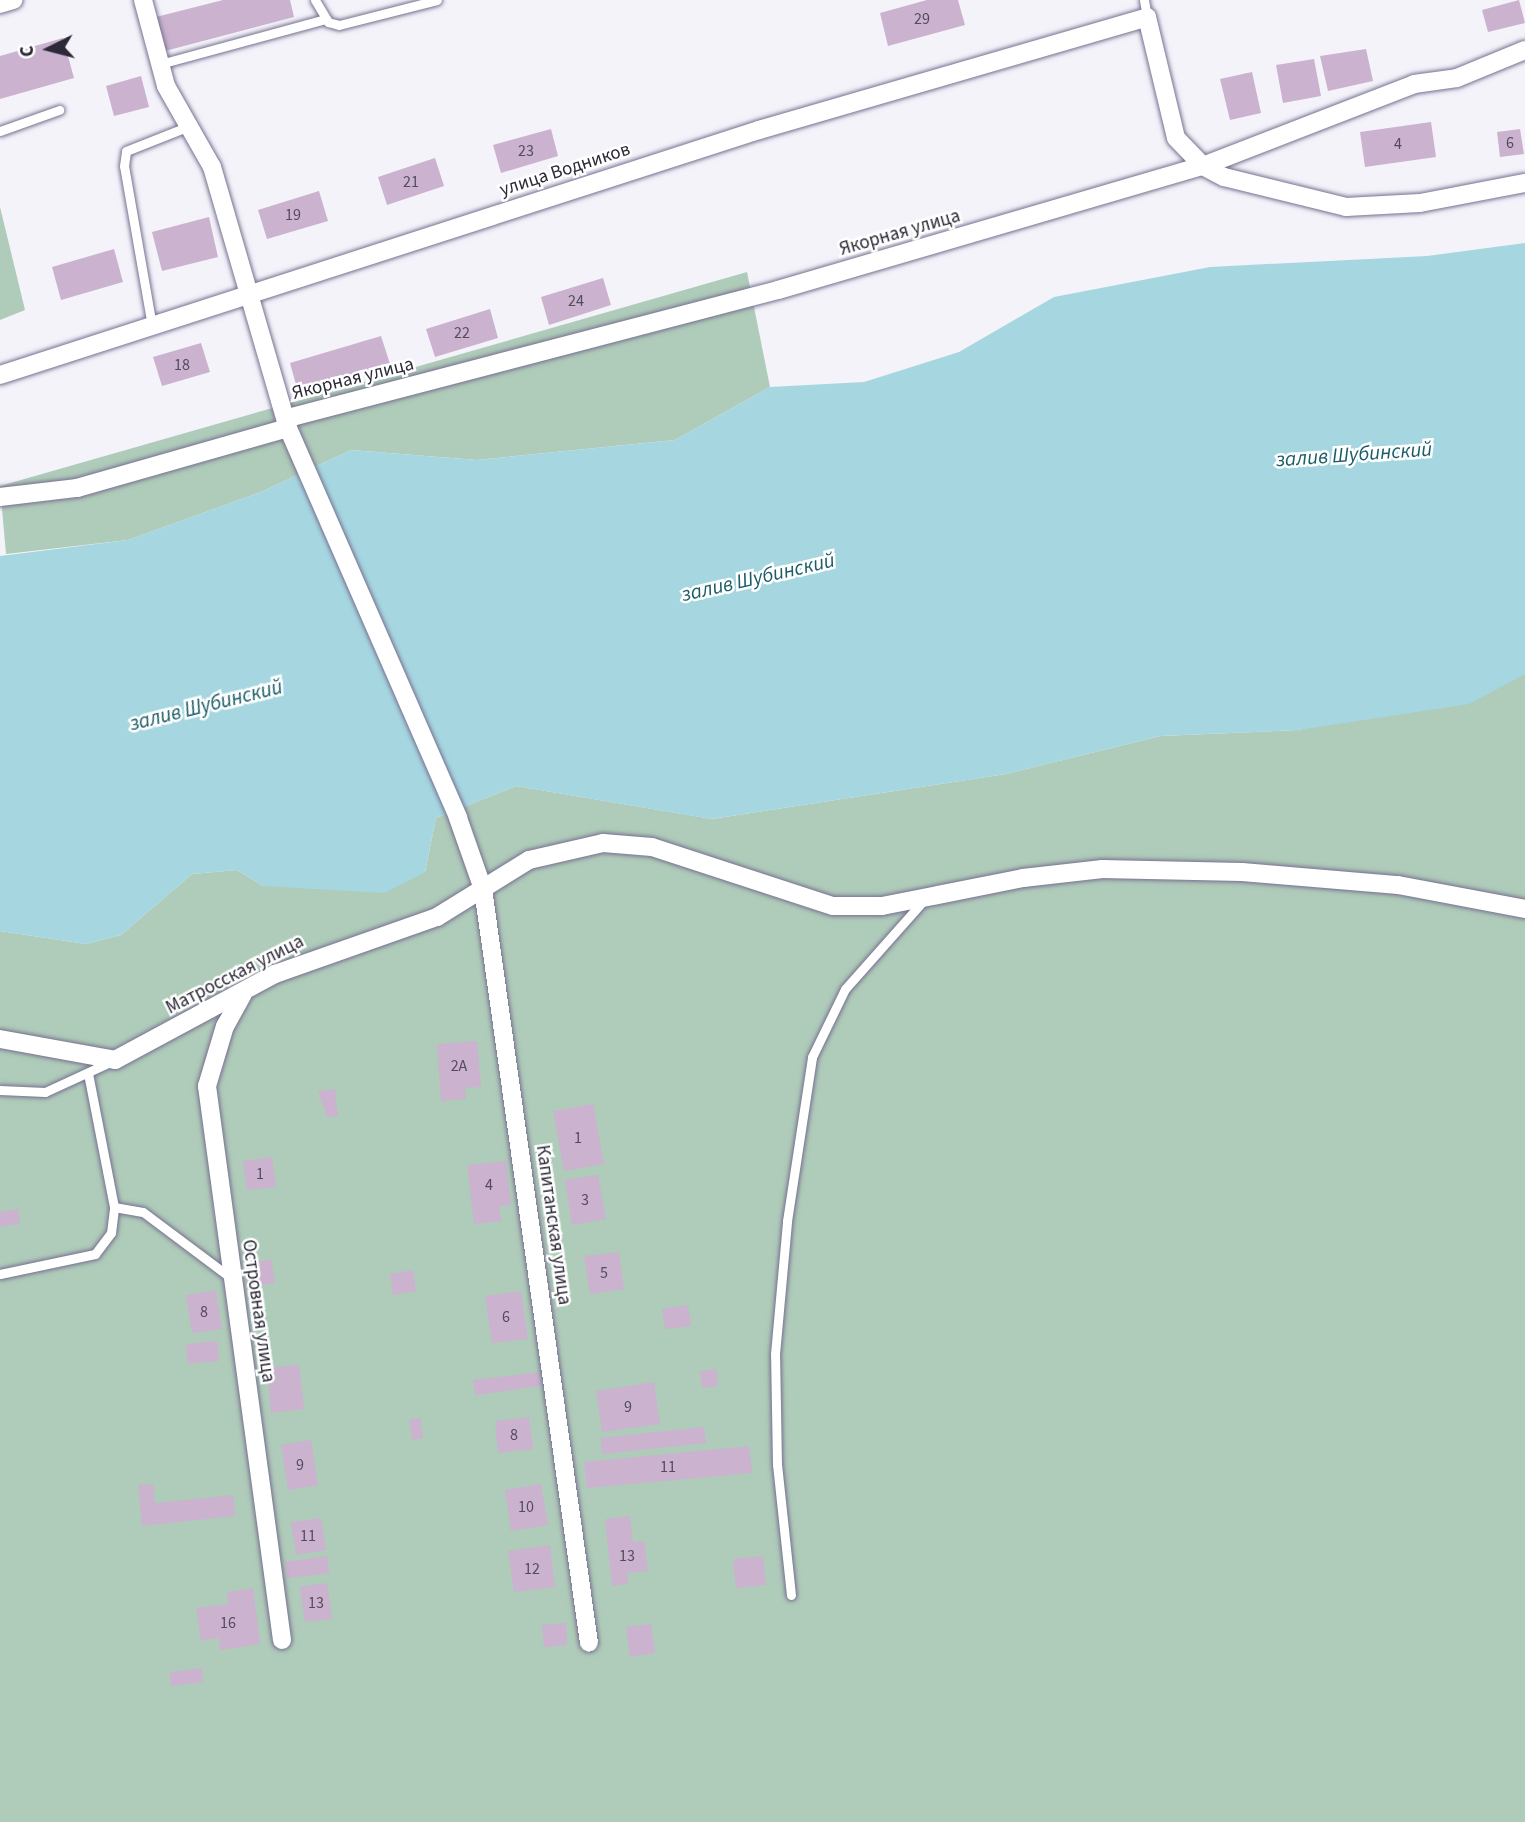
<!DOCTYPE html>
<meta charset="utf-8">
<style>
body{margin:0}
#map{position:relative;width:1525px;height:1822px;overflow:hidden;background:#f4f3fa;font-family:"Source Sans 3",sans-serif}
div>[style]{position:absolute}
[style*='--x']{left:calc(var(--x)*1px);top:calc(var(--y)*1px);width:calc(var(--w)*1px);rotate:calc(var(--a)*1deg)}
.green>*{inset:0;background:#afcbb9}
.water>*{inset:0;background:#a6d7e1}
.building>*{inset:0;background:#cbb2cf}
.roads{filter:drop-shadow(0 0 2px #777191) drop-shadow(0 0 2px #777191)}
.lane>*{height:9px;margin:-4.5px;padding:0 4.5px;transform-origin:4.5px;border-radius:4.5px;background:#fff}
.street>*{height:18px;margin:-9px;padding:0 9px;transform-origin:9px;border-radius:9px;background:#fff}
span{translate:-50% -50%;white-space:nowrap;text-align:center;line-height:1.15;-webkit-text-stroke:5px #fff;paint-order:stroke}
.number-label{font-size:16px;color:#544c5d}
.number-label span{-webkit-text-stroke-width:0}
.street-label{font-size:19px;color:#2c2a37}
.water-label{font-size:21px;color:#1c5d68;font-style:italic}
.north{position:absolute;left:14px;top:14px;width:70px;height:70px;-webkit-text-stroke:5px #fff;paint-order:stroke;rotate:264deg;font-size:19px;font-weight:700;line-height:28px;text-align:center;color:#2c2a37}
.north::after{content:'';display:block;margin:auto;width:24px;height:32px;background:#2c2a37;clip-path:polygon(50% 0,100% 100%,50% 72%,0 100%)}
</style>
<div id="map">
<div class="green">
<i style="clip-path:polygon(0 207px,25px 310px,0 320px)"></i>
<i style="clip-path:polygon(747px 272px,770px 387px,675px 440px,477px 460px,351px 450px,261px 492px,128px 540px,6px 554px,0 486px)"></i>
<i style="clip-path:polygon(1525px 674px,1525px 1822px,0 1822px,0 931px,86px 944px,121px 935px,192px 874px,237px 870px,263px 886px,425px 872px,436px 818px,516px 786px,712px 819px,1006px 774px,1160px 736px,1298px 730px)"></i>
</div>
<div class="water">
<i style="clip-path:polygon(1525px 243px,1525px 674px,1469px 704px,1298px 730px,1160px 736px,1006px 774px,711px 819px,516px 786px,436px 818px,425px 872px,385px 893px,263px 886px,237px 870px,192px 874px,121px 935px,86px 944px,0 931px,0 556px,128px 540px,261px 492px,351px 450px,477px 460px,675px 440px,770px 387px,864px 382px,959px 352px,1054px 297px,1210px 267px,1427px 256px)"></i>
</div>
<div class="building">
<i style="clip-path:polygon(223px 0,290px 0,294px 17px,165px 51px,156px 17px)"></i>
<i style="clip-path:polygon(927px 0,958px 0,965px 25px,888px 46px,880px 13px)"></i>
<i style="clip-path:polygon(1519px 0,1525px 23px,1488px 32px,1482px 10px)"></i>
<i style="clip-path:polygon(63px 38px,74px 78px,0 99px,0 56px)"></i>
<i style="clip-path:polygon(1366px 49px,1373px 81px,1328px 91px,1320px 56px)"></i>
<i style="clip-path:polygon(1314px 59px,1321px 96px,1283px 103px,1276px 65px)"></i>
<i style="clip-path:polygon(1252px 72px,1261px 113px,1230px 120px,1220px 79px)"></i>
<i style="clip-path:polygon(141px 76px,149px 107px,114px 116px,106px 86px)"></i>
<i style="clip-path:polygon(1431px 122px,1436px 157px,1365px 167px,1360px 132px)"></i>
<i style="clip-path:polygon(551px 129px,558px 156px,501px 173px,493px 145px)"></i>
<i style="clip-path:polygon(1520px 129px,1524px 154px,1500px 157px,1497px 132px)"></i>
<i style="clip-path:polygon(435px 158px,444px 186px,387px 205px,378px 177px)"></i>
<i style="clip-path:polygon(319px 191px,328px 221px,267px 239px,258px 210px)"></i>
<i style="clip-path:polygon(209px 217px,218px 257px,162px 271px,152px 232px)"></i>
<i style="clip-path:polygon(114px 249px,123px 282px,61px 300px,52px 267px)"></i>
<i style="clip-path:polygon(603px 278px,611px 305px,549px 325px,541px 297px)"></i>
<i style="clip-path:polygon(490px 309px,498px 338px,435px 357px,426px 329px)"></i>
<i style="clip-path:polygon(381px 336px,390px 364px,298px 392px,290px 363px)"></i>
<i style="clip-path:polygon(201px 343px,210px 372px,162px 386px,153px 357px)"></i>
<i style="clip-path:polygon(477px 1041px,481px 1087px,465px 1088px,466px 1099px,441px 1101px,437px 1044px)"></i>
<i style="clip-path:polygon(335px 1089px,338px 1116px,327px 1117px,318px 1091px)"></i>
<i style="clip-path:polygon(593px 1104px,604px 1164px,564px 1171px,553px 1111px)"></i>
<i style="clip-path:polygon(272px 1157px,276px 1187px,247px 1190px,243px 1161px)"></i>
<i style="clip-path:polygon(506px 1161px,511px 1205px,499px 1206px,501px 1221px,474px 1224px,467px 1165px)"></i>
<i style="clip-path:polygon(598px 1175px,606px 1219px,572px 1225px,565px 1180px)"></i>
<i style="clip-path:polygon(18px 1209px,20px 1224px,0 1227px,0 1212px)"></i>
<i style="clip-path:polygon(619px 1252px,624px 1289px,590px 1294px,584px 1256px)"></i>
<i style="clip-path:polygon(271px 1259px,275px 1283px,247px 1287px,244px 1265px)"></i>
<i style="clip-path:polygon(413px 1270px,416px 1291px,393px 1295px,390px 1274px)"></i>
<i style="clip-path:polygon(216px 1290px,222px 1329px,192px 1333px,186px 1295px)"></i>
<i style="clip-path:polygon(521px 1291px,528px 1339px,492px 1343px,485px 1296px)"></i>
<i style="clip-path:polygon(688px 1305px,691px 1326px,665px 1329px,662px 1309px)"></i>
<i style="clip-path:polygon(217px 1341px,219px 1361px,188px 1364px,186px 1344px)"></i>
<i style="clip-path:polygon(299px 1365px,304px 1409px,271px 1413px,267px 1368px)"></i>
<i style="clip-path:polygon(716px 1369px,718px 1386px,702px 1388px,700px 1371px)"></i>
<i style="clip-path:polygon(539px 1372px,541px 1386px,475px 1395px,473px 1380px)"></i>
<i style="clip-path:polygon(654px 1382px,660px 1424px,602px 1432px,596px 1391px)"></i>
<i style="clip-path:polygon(529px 1417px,533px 1449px,498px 1453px,495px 1421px)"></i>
<i style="clip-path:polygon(420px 1418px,423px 1438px,412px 1440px,409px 1420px)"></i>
<i style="clip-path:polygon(704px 1427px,706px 1443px,602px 1454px,601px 1438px)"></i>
<i style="clip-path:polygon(311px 1440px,318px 1485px,288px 1490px,281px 1445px)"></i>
<i style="clip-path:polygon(749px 1446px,752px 1473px,587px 1488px,584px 1462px)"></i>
<i style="clip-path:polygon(153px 1484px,155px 1503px,233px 1495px,235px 1516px,142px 1526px,138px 1485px)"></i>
<i style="clip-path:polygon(541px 1484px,548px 1525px,511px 1531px,505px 1490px)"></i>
<i style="clip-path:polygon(630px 1516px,633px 1542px,644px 1541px,648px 1571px,627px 1573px,628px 1584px,612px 1586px,605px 1519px)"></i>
<i style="clip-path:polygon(321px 1518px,326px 1550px,296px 1555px,291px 1522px)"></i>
<i style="clip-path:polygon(550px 1545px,555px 1587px,514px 1592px,508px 1551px)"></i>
<i style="clip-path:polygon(327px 1556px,329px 1573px,287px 1578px,285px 1562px)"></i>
<i style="clip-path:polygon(763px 1556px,766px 1585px,736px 1588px,733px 1559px)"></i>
<i style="clip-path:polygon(327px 1583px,332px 1619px,305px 1622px,300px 1587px)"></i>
<i style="clip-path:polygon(253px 1588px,260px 1644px,220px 1650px,219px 1638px,201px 1641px,196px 1608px,228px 1604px,227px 1592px)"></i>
<i style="clip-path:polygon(566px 1623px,567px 1645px,544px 1647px,542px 1625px)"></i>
<i style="clip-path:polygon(651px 1624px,655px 1653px,630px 1657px,626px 1627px)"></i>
<i style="clip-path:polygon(202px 1668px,203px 1682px,171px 1686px,169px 1672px)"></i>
</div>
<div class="roads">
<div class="lane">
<i style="--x:315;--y:0;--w:26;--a:59"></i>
<i style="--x:328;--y:22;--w:11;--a:15"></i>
<i style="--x:339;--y:25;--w:101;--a:-14.3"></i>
<i style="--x:1144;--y:0;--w:17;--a:80"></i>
<i style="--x:160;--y:64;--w:172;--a:-15.2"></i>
<i style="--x:0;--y:131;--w:63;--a:-19.6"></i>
<i style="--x:152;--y:326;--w:162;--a:-99.9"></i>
<i style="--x:124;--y:166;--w:15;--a:-82"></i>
<i style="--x:126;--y:151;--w:68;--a:-21.6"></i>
<i style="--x:0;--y:1090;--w:45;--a:2.5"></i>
<i style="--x:45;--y:1092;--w:72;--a:-24.8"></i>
<i style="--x:114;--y:1207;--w:29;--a:10"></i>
<i style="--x:143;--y:1212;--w:109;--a:36.8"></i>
<i style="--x:0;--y:1274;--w:97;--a:-11.9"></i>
<i style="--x:95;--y:1254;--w:26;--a:-53"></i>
<i style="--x:111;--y:1233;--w:26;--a:-83"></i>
<i style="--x:114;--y:1207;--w:136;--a:-101"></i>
<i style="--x:791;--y:1595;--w:131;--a:-96.1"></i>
<i style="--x:777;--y:1465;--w:111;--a:-91"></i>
<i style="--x:775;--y:1354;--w:134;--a:-84.8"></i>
<i style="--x:787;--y:1221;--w:166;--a:-81.3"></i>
<i style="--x:812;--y:1057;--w:76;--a:-64.1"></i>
<i style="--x:845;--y:989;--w:120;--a:-48.4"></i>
</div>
<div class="street">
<i style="--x:143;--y:0;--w:89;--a:75"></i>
<i style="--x:166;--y:86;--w:93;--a:60.4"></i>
<i style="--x:212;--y:167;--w:272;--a:73.8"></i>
<i style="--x:288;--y:428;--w:425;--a:66.4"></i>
<i style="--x:458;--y:818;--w:75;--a:70.6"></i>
<i style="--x:483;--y:889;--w:761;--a:82"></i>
<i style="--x:0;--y:4;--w:14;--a:-17"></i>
<i style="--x:0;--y:375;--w:798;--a:-17.89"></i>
<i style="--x:759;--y:130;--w:404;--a:-16.2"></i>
<i style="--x:1147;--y:17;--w:124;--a:76.5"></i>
<i style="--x:1176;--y:138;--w:39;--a:46"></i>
<i style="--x:1203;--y:166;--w:226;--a:-21.2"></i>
<i style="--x:1414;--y:84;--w:43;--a:-7.9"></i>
<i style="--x:1457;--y:78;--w:74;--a:-22.4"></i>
<i style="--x:288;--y:418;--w:506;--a:-14.64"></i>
<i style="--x:778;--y:290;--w:443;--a:-16.3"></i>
<i style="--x:1203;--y:166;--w:24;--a:28"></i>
<i style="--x:1224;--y:177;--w:126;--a:13.8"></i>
<i style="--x:1346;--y:207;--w:74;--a:-3.1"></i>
<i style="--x:1420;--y:203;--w:107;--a:-10.8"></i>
<i style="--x:0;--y:497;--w:78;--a:-6.7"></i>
<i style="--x:77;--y:488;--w:219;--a:-15.9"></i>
<i style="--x:243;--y:994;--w:37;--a:119"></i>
<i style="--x:225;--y:1026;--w:63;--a:106.7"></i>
<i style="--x:207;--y:1086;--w:559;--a:82.29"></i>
<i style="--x:0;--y:1039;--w:117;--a:10.3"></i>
<i style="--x:115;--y:1060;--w:182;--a:-28.3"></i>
<i style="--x:275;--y:974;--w:172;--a:-19.4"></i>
<i style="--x:437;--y:917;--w:108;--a:-31.8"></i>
<i style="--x:529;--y:860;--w:76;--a:-12.9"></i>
<i style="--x:603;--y:843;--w:49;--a:4.7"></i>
<i style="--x:652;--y:847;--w:190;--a:18.1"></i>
<i style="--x:833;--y:906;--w:49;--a:0"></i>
<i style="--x:882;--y:906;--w:144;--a:-11.2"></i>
<i style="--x:1023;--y:878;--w:80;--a:-6.5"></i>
<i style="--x:1102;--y:869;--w:140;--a:1.2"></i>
<i style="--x:1242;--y:872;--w:157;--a:4.8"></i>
<i style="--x:1398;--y:885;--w:129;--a:10.7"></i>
</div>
</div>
<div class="number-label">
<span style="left:922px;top:19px">29</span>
<span style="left:1510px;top:143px">6</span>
<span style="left:1398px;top:144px">4</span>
<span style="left:526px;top:151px">23</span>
<span style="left:411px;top:182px">21</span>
<span style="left:293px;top:215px">19</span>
<span style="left:576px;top:301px">24</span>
<span style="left:462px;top:333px">22</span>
<span style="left:182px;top:365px">18</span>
<span style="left:459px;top:1066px">2А</span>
<span style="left:578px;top:1138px">1</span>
<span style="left:260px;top:1174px">1</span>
<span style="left:489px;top:1185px">4</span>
<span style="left:585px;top:1200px">3</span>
<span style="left:604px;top:1273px">5</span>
<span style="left:204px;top:1312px">8</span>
<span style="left:506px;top:1317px">6</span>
<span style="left:628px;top:1407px">9</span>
<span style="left:514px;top:1435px">8</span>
<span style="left:300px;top:1465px">9</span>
<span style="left:668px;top:1467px">11</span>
<span style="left:526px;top:1507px">10</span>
<span style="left:308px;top:1536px">11</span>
<span style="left:627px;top:1556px">13</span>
<span style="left:532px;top:1569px">12</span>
<span style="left:316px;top:1603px">13</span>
<span style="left:228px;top:1623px">16</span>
</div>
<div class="street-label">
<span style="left:565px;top:170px;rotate:-18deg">улица Водников</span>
<span style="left:900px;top:233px;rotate:-16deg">Якорная улица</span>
<span style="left:353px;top:379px;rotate:-14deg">Якорная улица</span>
<span style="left:235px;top:975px;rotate:-27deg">Матросская улица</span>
<span style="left:553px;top:1225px;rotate:82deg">Капитанская улица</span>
<span style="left:258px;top:1311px;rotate:82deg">Островная улица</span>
</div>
<div class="water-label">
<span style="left:1354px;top:454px;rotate:-4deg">залив Шубинский</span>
<span style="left:758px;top:577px;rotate:-13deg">залив Шубинский</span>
<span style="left:206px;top:705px;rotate:-14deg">залив Шубинский</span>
</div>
<div class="north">С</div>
</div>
